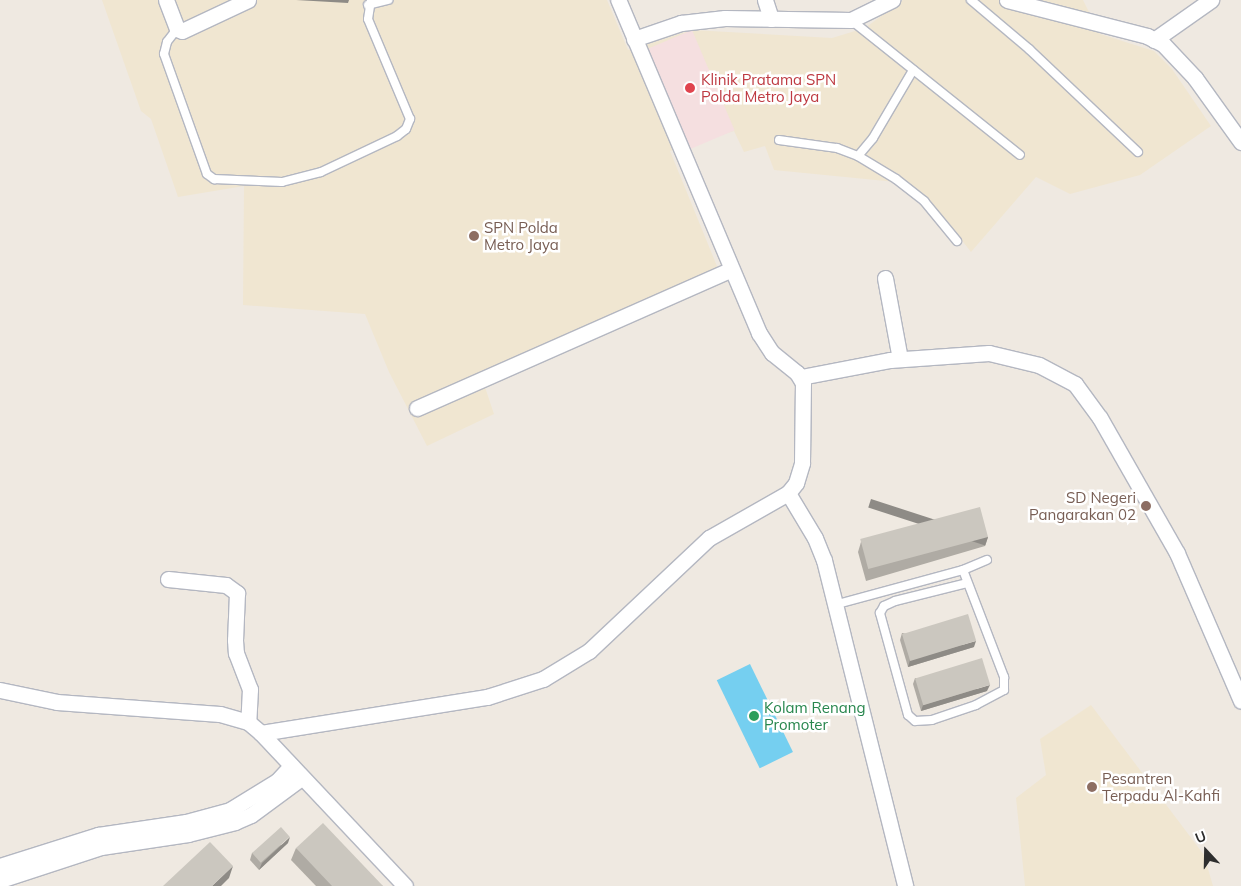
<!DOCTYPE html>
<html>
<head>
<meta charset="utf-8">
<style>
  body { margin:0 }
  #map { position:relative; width:1241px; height:886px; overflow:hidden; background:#efe9e1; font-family:Mulish,sans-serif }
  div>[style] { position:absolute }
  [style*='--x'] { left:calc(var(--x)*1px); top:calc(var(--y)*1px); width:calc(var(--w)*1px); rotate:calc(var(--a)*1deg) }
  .education>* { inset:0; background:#f0e6d1 }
  .medical>* { inset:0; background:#f5dfe0; transform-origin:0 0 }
  .water>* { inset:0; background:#75cff0; transform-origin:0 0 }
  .roads { filter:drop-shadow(1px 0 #b4b7c1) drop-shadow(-1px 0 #b4b7c1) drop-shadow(0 1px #b4b7c1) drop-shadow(0 -1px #b4b7c1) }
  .lane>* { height:8px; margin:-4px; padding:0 4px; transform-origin:4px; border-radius:4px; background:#fff }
  .street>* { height:15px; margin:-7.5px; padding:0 7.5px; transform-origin:7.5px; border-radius:7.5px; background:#fff }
  .wall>* { inset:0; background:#afaba4 }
  .shaded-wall>* { inset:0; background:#8e8b86; transform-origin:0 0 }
  .building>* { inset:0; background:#cbc7bf; transform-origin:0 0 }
  .dots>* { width:14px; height:14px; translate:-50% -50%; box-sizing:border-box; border:2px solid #fff; border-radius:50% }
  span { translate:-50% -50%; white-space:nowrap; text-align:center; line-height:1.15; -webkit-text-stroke:5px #fff; paint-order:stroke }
  .health-label { font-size:15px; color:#be3a42 }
  .left { translate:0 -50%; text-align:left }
  .education-label { font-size:15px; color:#785e54 }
  .right { translate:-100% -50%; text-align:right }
  .leisure-label { font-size:15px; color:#27864d }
  .north { position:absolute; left:1181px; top:826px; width:50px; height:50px; -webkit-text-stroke:4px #fff; paint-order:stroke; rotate:339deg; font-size:14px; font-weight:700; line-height:20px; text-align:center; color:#2e2e2e }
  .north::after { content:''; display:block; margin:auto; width:18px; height:22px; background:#2e2e2e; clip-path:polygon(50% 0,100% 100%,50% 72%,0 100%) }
</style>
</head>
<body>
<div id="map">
  <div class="education">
    <div style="clip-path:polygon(102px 0,607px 0,628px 50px,692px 30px,832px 38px,865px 28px,903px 0,1083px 0,1100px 34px,1154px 51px,1172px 69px,1211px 126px,1140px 175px,1070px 194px,1036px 177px,971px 252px,946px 220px,906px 183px,774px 170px,765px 146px,744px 152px,734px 131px,670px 151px,721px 276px,482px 378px,494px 414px,427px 446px,389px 372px,365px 314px,243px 305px,244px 186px,178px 197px,151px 119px,141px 111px)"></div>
    <div style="clip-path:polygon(1091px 705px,1204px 855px,1213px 886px,1025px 886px,1016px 798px,1046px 775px,1040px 739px)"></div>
  </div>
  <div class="medical">
    <div style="left:692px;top:30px;width:109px;height:48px;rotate:67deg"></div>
  </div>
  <div class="water">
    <div style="left:750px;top:664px;width:98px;height:37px;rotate:64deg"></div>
  </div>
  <div class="roads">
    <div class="lane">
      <div style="--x:971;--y:0;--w:76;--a:40.2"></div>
      <div style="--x:1029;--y:49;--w:150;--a:43.4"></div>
      <div style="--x:368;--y:5;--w:21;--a:-14"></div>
      <div style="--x:851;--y:20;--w:216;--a:38.6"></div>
      <div style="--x:177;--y:29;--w:16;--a:128"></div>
      <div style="--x:167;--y:42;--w:12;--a:104"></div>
      <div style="--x:164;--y:54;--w:127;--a:70.3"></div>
      <div style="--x:207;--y:174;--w:9;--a:36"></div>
      <div style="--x:214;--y:179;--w:68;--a:2.5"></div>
      <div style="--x:282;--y:182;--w:40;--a:-14.4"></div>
      <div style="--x:321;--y:172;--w:84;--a:-25.3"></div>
      <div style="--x:397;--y:136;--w:11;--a:-38"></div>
      <div style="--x:406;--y:129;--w:11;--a:-68"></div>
      <div style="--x:410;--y:119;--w:108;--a:-112.8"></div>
      <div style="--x:368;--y:19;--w:19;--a:-81"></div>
      <div style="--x:779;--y:140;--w:59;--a:7.9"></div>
      <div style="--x:837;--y:148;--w:22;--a:21"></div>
      <div style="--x:858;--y:156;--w:23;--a:-50"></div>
      <div style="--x:873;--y:138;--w:79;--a:-59.5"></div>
      <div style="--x:858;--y:156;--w:44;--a:31.2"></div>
      <div style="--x:896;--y:179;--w:36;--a:38"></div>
      <div style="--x:924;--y:201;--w:52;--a:50.5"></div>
      <div style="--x:963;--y:570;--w:115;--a:69"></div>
      <div style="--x:1004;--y:677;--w:13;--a:90"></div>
      <div style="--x:1004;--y:690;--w:32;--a:152"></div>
      <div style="--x:976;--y:705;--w:46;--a:161.2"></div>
      <div style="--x:932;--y:720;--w:17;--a:177"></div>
      <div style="--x:915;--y:721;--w:9;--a:-139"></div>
      <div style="--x:908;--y:715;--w:106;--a:-105.4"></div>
      <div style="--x:880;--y:613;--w:8;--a:-60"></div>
      <div style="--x:884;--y:606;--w:12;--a:-24"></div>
      <div style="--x:895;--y:601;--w:74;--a:-14"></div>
      <div style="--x:834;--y:605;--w:134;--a:-15.2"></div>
      <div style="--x:963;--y:570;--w:26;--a:-23"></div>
    </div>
    <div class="street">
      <div style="--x:166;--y:0;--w:31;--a:69"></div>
      <div style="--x:177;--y:29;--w:5;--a:22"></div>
      <div style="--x:182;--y:31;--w:73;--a:-25.2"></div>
      <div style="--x:765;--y:0;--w:20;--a:72"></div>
      <div style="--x:1007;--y:0;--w:145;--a:14.4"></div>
      <div style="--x:1147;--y:36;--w:18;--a:27"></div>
      <div style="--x:1163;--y:44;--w:47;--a:46.7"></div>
      <div style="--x:1195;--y:78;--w:79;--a:54.3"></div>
      <div style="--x:634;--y:39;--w:50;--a:-18.8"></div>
      <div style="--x:681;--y:23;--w:44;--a:-6.5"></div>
      <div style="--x:725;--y:18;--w:126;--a:0.9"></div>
      <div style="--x:851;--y:20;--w:46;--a:-26"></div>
      <div style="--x:1154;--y:40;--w:70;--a:-35.1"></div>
      <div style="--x:885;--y:278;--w:82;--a:79.5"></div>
      <div style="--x:801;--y:377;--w:91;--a:-10.8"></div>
      <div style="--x:890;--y:360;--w:99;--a:-4"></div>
      <div style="--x:989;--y:353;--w:51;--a:13.5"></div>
      <div style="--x:1039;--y:365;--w:41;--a:27.8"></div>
      <div style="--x:1075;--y:384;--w:42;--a:53.7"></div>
      <div style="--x:1100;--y:418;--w:155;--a:60.3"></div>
      <div style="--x:1177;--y:553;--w:161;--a:66.6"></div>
      <div style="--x:417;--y:408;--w:342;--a:-23.8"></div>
      <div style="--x:788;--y:493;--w:52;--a:59"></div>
      <div style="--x:815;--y:538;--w:24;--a:68"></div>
      <div style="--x:824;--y:560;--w:336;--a:76"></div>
      <div style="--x:168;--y:579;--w:58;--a:5.9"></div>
      <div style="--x:226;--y:585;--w:14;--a:36"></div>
      <div style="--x:237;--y:593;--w:47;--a:92.4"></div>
      <div style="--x:235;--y:640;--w:13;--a:86"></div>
      <div style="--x:236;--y:653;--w:39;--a:69"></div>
      <div style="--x:250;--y:689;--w:33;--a:93"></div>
      <div style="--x:0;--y:690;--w:58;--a:11.9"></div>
      <div style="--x:57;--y:702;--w:163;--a:4.2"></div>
      <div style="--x:220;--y:714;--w:29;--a:16"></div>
      <div style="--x:248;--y:722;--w:17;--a:40"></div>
      <div style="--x:261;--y:733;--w:229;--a:-9.1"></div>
      <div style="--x:487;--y:697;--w:59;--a:-17.8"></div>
      <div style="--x:543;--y:679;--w:54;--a:-31.3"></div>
      <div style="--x:589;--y:651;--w:165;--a:-43.3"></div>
      <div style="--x:709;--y:538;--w:91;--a:-29.7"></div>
      <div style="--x:788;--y:493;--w:13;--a:-51"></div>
      <div style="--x:796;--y:483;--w:21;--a:-73"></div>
      <div style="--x:802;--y:463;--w:80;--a:-89.3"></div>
      <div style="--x:803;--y:383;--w:12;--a:-121"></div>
      <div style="--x:797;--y:373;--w:32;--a:-141"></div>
      <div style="--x:772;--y:353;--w:24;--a:-123"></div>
      <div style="--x:759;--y:333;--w:362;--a:-112.9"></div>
      <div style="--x:261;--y:733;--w:210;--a:46.7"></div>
      <div style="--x:0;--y:866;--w:103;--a:-17.6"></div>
      <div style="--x:98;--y:835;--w:89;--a:-8.4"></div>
      <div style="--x:186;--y:822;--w:46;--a:-15.3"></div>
      <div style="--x:230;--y:810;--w:55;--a:-31.7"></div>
      <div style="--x:277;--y:781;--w:21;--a:-47"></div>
      <div style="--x:0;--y:880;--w:106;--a:-18.1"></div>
      <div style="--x:101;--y:847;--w:88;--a:-8.5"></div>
      <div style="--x:188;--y:834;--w:49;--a:-14.3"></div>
      <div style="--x:235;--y:822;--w:17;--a:-24"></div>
      <div style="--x:251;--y:815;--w:62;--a:-36.5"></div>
    </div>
  </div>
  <div class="wall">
    <div style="clip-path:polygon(988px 537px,985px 546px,866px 581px,858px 552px,861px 542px)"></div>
    <div style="clip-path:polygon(902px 633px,974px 647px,908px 667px,900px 640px)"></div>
    <div style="clip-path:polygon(915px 678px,987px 691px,921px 711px,913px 684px)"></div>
    <div style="clip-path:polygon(288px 843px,259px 870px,250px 860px,252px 853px)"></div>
    <div style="clip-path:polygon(296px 848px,383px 886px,316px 886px,291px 860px)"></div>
  </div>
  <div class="shaded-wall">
    <div style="clip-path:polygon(296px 0,349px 0,348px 3px)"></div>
    <div style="left:988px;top:537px;width:9px;height:123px;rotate:108deg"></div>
    <div style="clip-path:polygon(976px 641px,974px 647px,908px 667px,910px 660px)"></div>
    <div style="clip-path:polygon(990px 685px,987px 691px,921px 711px,923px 705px)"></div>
    <div style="clip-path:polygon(290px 837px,288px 843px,259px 870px,262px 863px)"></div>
    <div style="clip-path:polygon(233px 866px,229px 878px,221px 886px,212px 886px)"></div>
  </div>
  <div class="building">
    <div style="left:980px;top:507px;width:31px;height:124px;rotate:75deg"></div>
    <div style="left:968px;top:614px;width:28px;height:69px;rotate:73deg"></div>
    <div style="left:982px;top:658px;width:28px;height:70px;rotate:73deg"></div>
    <div style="clip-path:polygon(323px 823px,383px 886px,332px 886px,296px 848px)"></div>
    <div style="left:281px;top:827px;width:13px;height:39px;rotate:48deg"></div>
    <div style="clip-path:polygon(210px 842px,233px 866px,212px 886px,163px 886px)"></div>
  </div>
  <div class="dots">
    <div style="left:690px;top:88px;background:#e0444e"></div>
    <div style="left:474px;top:236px;background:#8d6e63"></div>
    <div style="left:1146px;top:506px;background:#8d6e63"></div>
    <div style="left:754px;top:716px;background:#2e9e5b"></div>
    <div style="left:1092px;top:787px;background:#8d6e63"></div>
  </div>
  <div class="health-label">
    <span class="left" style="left:701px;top:88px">Klinik Pratama SPN<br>Polda Metro Jaya</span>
  </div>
  <div class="education-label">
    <span class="left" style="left:484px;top:236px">SPN Polda<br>Metro Jaya</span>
    <span class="right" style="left:1136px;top:506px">SD Negeri<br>Pangarakan 02</span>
    <span class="left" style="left:1102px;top:787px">Pesantren<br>Terpadu Al-Kahfi</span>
  </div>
  <div class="leisure-label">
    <span class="left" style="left:764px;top:716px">Kolam Renang<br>Promoter</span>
  </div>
  <div class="north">U</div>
</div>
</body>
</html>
